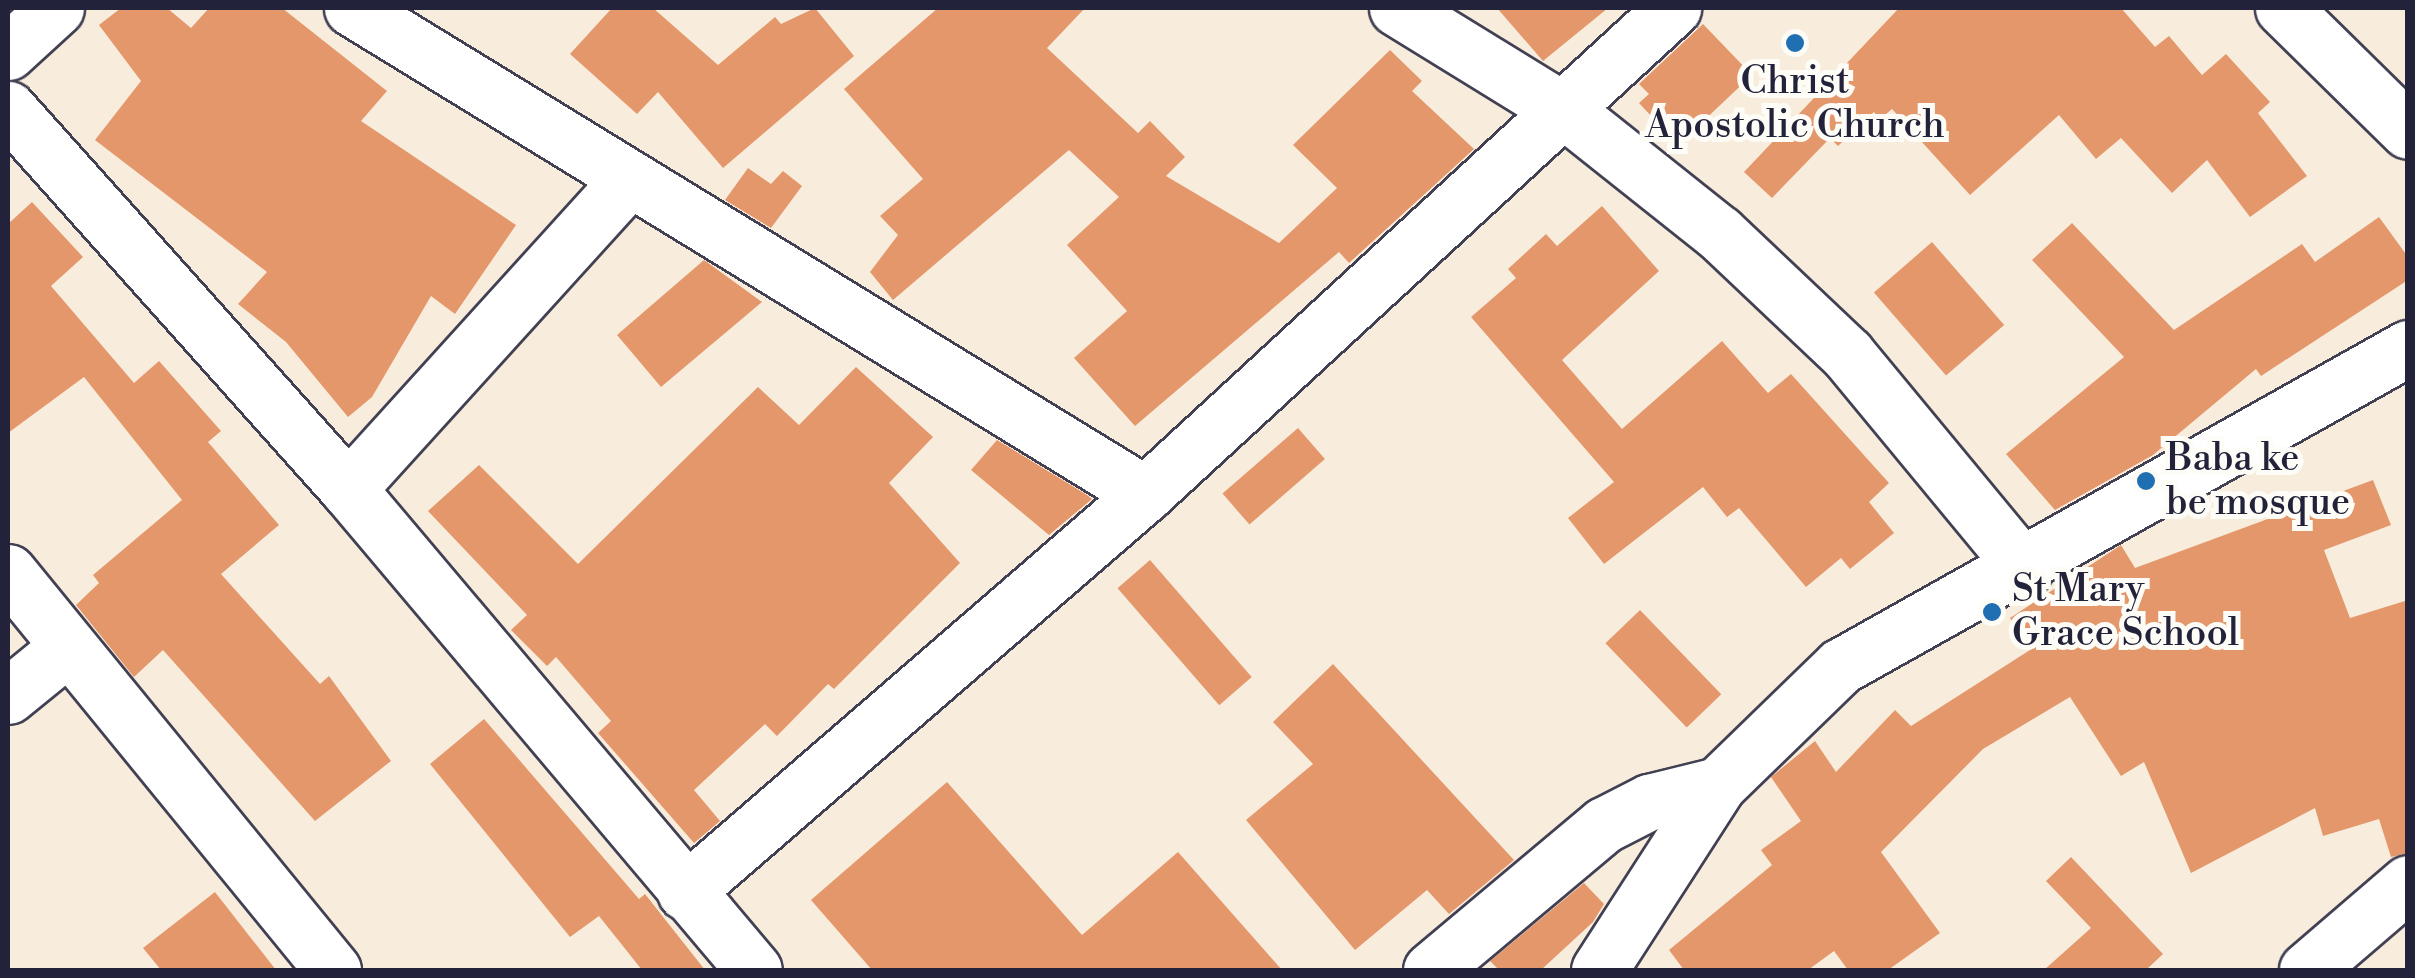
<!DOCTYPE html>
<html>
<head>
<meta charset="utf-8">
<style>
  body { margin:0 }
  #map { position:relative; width:2415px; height:978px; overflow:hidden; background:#f8eddc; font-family:"Libre Bodoni",serif }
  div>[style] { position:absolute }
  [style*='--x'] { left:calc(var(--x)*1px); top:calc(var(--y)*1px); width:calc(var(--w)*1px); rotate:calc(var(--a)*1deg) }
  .building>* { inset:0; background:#e5976c; transform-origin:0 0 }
  .roads { filter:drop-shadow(2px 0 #424053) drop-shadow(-2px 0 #424053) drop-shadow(0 2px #424053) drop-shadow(0 -2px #424053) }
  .minor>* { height:55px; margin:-27.5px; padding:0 27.5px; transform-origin:27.5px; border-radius:27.5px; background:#fff }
  .dots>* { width:28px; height:28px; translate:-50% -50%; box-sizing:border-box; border:5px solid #fdfcf7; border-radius:50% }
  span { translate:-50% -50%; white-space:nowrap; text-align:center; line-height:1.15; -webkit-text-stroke:10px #fdfcf7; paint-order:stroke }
  .poi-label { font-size:38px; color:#22223b }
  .left { translate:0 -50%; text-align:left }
  .frame { position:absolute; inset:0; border:10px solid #22223b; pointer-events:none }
</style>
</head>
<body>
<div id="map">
  <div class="building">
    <div style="clip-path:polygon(121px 8px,167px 8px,191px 28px,209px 8px,282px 8px,387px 91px,361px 121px,516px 225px,455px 314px,431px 296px,372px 397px,348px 417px,286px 342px,238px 304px,267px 272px,95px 140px,141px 81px,99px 25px)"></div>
    <div style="clip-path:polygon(612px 8px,653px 8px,718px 65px,775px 17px,781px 24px,815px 8px,854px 56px,723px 168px,658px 92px,637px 114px,570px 54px)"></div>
    <div style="clip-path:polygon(938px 8px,1085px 8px,1047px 48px,1138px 133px,1150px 121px,1185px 157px,1166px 176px,1279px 243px,1337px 188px,1293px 145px,1390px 50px,1422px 81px,1412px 91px,1474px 149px,1349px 263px,1339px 252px,1135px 426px,1074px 358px,1127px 311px,1067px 245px,1119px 197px,1069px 150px,893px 300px,870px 272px,898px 235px,880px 216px,923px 179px,844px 89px)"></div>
    <div style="clip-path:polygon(1497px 8px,1608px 8px,1543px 61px)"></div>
    <div style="clip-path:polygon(1899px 8px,2121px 8px,2155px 47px,2169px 36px,2202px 75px,2226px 54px,2270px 102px,2258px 113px,2307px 176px,2250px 217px,2207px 160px,2172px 193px,2121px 138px,2096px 159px,2059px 115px,1970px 195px,1892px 109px,1880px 119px,1874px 112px,1838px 146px,1830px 138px,1772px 198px,1744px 172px)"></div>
    <div style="clip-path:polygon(1703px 24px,1752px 75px,1678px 145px,1639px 103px,1649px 94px,1639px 84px)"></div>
    <div style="clip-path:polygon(748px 168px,771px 184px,783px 171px,802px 186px,771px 228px,725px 200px)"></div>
    <div style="clip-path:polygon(32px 202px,83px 257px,51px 286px,134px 383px,159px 361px,221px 431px,208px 442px,279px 525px,221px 574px,320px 684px,329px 676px,391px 761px,315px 821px,163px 650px,134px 677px,76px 605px,99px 583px,93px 575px,182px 500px,84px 377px,8px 433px,8px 224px)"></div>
    <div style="clip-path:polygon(1602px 206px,1659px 271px,1562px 360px,1622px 429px,1722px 341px,1768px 393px,1791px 374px,1889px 483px,1869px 502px,1894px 533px,1850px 569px,1841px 558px,1806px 587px,1739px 508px,1727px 517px,1703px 487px,1604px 564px,1568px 518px,1614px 482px,1471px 317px,1516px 278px,1508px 269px,1546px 234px,1557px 246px)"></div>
    <div style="clip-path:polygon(2379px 217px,2408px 257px,2408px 280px,2261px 376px,2256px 369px,2153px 455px,2055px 510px,2006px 454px,2124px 357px,2032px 260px,2072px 223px,2174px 330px,2302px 244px,2315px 262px)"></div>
    <div style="left:1932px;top:242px;width:110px;height:77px;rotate:49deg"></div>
    <div style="clip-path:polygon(704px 260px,762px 302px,661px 387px,617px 335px)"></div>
    <div style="clip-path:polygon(856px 367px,933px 437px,889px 483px,960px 563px,834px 689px,828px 684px,777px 736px,765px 724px,694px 790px,720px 821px,694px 843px,598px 733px,611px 721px,556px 657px,547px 666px,511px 630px,527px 615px,428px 511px,479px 465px,578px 564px,758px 387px,799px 425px)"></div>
    <div style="left:1298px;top:428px;width:41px;height:100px;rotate:49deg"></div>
    <div style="clip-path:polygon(997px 440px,1087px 495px,1092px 499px,1049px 535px,971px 470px)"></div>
    <div style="clip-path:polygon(2373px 480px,2391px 525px,2324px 550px,2350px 618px,2408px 600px,2408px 853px,2391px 857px,2379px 819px,2323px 836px,2315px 808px,2191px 873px,2144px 762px,2121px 776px,2070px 697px,1983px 749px,1881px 852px,1940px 933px,1888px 970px,1848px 970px,1834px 951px,1808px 970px,1684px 970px,1669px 950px,1772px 865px,1761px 850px,1801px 821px,1771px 777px,1815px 741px,1836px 772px,1895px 710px,1911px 726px,2030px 650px,2010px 618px,2121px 545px,2135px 568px)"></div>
    <div style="left:1150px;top:560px;width:155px;height:43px;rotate:49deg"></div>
    <div style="left:1640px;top:610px;width:117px;height:48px;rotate:46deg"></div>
    <div style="clip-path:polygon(1333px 664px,1514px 860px,1449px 914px,1427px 890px,1355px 950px,1246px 820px,1313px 764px,1273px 722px)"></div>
    <div style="clip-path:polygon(484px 719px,639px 899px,645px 894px,705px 970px,642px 970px,599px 916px,570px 937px,430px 764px)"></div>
    <div style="clip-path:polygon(947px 782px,1082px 935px,1178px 852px,1282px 970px,872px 970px,811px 900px)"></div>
    <div style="clip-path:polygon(2071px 857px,2163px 954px,2146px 970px,2044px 970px,2091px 928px,2046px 881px)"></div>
    <div style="clip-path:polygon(1584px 883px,1604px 904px,1593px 922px,1541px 970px,1499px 970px,1490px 961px)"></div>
    <div style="clip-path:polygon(215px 892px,276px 970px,161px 970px,143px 948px)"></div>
  </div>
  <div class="roads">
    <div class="minor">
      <div style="--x:352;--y:8;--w:930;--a:31.5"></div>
      <div style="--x:1397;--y:8;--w:201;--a:31.6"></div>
      <div style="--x:1568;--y:113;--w:193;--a:38.5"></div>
      <div style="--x:1719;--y:233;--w:176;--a:43.4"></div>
      <div style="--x:1847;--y:354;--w:279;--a:50.4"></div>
      <div style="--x:2283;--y:8;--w:175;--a:44.5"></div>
      <div style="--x:8;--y:52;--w:65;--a:-42.5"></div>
      <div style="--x:8;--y:109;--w:510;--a:48.18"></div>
      <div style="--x:348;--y:489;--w:629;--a:49.83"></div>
      <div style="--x:348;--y:489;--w:414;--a:-47.8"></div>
      <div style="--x:8;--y:572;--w:514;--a:50.77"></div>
      <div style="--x:8;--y:696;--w:77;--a:-39.2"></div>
      <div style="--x:685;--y:892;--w:608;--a:-40.87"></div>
      <div style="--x:1145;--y:494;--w:718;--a:-42.63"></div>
      <div style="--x:1431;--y:970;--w:226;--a:-40"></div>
      <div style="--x:1604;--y:825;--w:51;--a:-27.1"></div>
      <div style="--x:1649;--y:802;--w:71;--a:-13.8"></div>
      <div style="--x:1599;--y:970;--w:220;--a:-57.2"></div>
      <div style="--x:1718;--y:785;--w:171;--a:-44.1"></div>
      <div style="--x:1841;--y:666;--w:650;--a:-29.29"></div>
      <div style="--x:2307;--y:970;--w:133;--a:-40.7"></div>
    </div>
  </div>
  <div class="dots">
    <div style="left:1795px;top:43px;background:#1f6fb2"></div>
    <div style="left:2146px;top:481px;background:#1f6fb2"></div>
    <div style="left:1992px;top:612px;background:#1f6fb2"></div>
  </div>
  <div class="poi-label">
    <span style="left:1795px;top:104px">Christ<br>Apostolic Church</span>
    <span class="left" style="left:2166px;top:481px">Baba ke<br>be mosque</span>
    <span class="left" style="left:2012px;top:612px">St Mary<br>Grace School</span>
  </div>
  <div class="frame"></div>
</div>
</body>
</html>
